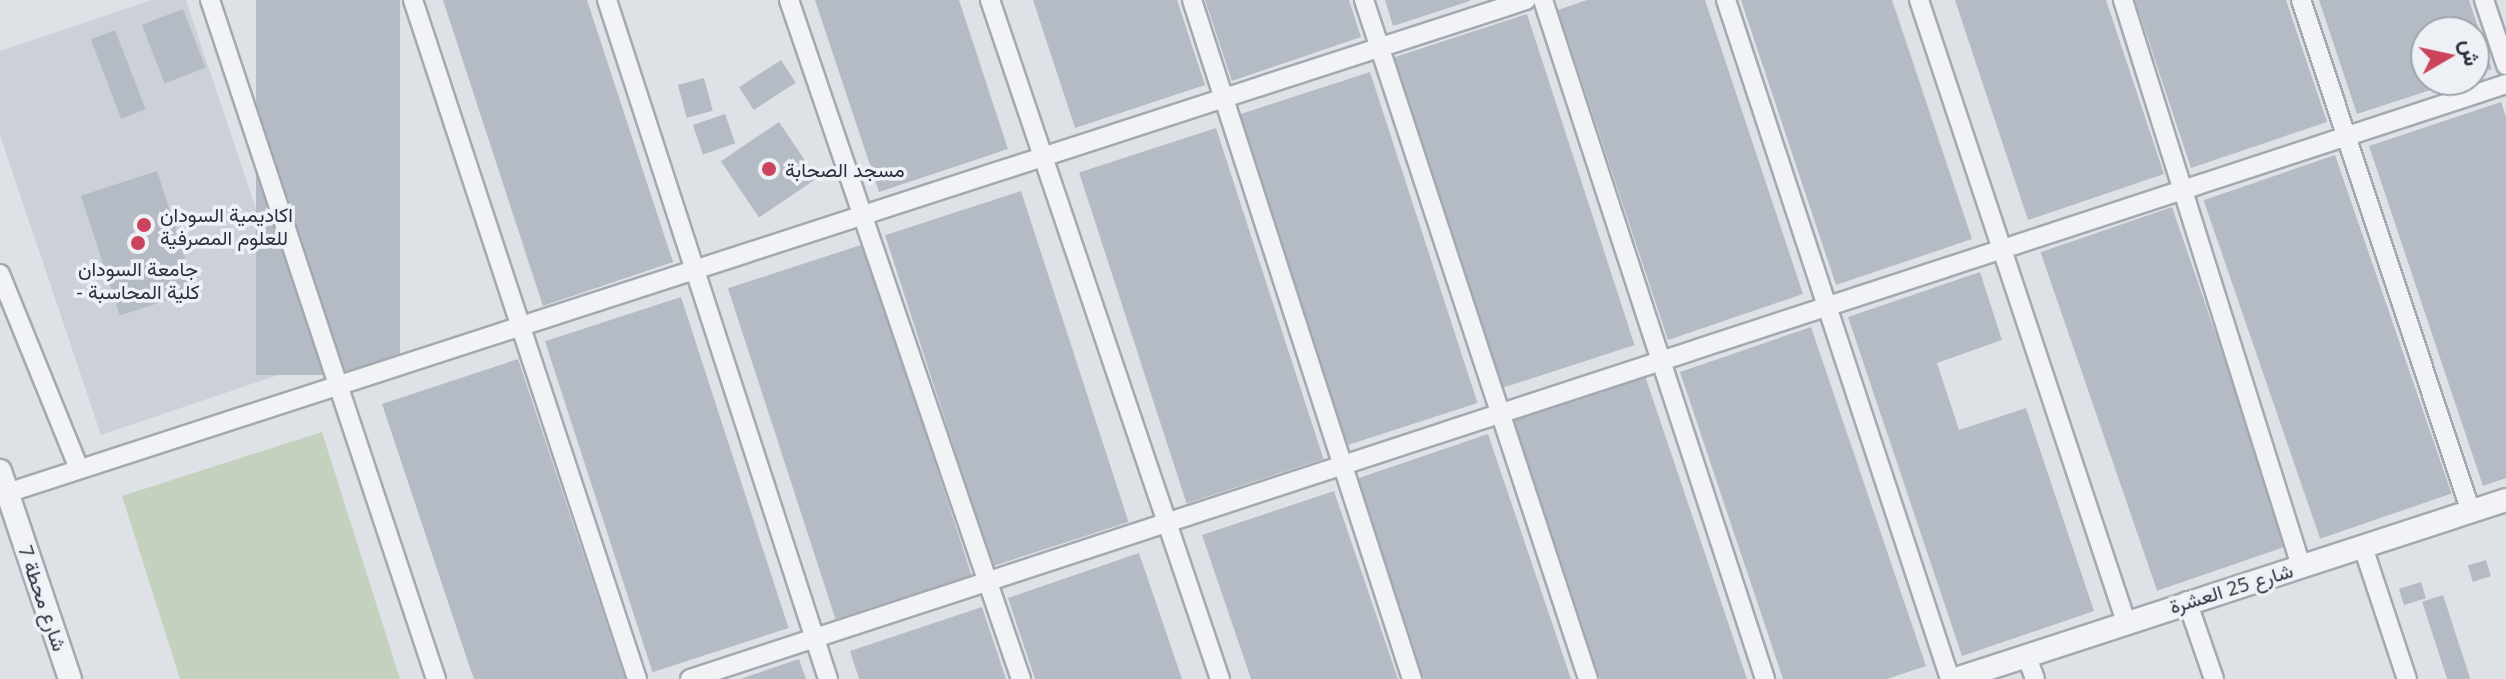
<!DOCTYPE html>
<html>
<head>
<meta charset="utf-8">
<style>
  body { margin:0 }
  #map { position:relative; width:2506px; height:679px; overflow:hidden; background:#dee2e7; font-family:"Open Sans",Vazirmatn,sans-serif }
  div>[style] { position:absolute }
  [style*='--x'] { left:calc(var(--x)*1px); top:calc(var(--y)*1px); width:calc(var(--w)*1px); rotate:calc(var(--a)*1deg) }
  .built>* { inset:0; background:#ccd1d9 }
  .green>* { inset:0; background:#c4d1bf }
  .building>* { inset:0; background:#b5bbc4; transform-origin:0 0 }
  .roads { filter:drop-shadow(2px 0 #a4a9b1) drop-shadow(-2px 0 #a4a9b1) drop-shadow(0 2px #a4a9b1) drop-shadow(0 -2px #a4a9b1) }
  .minor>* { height:18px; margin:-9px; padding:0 9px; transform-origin:9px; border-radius:9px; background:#f1f3f6 }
  .tertiary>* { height:22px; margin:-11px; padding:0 11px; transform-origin:11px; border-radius:11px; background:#f1f3f6 }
  .dots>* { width:22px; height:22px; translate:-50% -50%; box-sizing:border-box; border:4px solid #edf1f5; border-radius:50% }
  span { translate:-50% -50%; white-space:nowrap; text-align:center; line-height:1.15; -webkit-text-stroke:7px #edf1f5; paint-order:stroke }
  .poi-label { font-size:20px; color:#28303e }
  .left { translate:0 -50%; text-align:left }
  .street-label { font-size:20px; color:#28303e }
  .north { position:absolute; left:2410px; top:16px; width:80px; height:80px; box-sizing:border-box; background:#edf1f5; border:2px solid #9ea4ac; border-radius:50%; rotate:81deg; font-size:22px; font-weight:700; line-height:32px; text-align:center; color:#28303e }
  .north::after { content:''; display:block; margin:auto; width:28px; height:36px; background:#cb445d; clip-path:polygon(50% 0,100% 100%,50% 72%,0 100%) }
</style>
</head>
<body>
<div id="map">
  <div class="built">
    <div style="clip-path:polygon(152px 0,186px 0,308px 365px,101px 435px,0 135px,0 51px)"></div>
  </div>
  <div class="green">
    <div style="clip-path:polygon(322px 432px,400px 679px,180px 679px,122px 496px)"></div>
  </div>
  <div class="building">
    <div style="left:256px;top:0;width:144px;height:375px"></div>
    <div style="clip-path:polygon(443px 0,587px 0,673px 262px,543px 306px)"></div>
    <div style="clip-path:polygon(815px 0,959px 0,1008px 149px,879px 192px)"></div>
    <div style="clip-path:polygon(1033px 0,1177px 0,1205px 85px,1075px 128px)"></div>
    <div style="clip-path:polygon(1205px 0,1349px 0,1361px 37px,1232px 81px)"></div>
    <div style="clip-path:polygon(1385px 0,1470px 0,1470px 1px,1393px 26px)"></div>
    <div style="clip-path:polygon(1587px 0,1705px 0,1803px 294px,1668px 340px,1558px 10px)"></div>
    <div style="clip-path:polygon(1741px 0,1892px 0,1972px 239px,1836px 285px)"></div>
    <div style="clip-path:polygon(1955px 0,2106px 0,2164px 174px,2028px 220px)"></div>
    <div style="clip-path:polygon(2135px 0,2286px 0,2327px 122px,2191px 168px)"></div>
    <div style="clip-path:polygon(2319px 0,2469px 0,2492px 69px,2474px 75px,2474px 32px,2426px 32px,2426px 80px,2458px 81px,2357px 114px)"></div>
    <div style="left:183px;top:9px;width:63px;height:44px;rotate:69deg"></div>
    <div style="left:1527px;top:14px;width:348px;height:142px;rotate:72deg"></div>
    <div style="left:115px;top:30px;width:85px;height:26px;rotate:69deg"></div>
    <div style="left:781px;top:60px;width:27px;height:50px;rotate:57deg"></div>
    <div style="left:1370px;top:72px;width:348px;height:142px;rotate:72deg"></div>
    <div style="left:704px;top:78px;width:34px;height:27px;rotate:75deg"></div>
    <div style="clip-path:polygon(2501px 102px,2506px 117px,2506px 478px,2483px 486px,2369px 146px)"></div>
    <div style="left:725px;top:114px;width:31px;height:34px;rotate:71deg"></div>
    <div style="left:779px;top:122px;width:68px;height:70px;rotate:56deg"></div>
    <div style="left:1216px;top:128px;width:348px;height:144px;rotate:72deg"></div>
    <div style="left:2335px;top:155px;width:358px;height:139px;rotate:71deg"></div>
    <div style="left:157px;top:171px;width:126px;height:80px;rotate:72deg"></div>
    <div style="left:1021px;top:191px;width:348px;height:143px;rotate:72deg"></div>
    <div style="left:2172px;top:207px;width:358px;height:139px;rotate:71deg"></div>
    <div style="left:864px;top:244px;width:348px;height:143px;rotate:72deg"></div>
    <div style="clip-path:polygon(1980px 272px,2002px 340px,1937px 363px,1959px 430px,2026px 408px,2094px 611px,1962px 656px,1848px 317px)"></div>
    <div style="left:681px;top:297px;width:348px;height:143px;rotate:72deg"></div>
    <div style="clip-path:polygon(1811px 327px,1926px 666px,1887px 679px,1783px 679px,1680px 372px)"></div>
    <div style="clip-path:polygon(518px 359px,540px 425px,625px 679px,474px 679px,470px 668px,382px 404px)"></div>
    <div style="clip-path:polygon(1645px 376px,1691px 512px,1747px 679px,1600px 679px,1559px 557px,1513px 421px)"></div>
    <div style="clip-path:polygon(1488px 434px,1571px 679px,1424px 679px,1356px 479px)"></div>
    <div style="clip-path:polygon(1334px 491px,1398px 679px,1251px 679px,1202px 535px)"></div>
    <div style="clip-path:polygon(1139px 553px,1182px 679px,1035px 679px,1008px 598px)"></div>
    <div style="left:2486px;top:560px;width:17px;height:19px;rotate:73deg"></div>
    <div style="left:2421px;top:582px;width:17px;height:23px;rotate:73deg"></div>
    <div style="left:2443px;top:595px;width:88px;height:22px;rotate:72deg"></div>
    <div style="clip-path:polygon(982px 607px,1006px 679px,859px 679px,850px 651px)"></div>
    <div style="clip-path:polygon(799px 659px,806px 679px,743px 679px,743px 678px)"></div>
  </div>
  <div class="roads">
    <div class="minor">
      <div style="--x:210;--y:0;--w:716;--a:71.59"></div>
      <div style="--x:413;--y:0;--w:715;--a:71.74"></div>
      <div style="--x:607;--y:0;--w:714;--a:71.97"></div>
      <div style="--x:789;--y:0;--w:718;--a:71.14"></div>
      <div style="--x:990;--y:0;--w:717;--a:71.29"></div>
      <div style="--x:1192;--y:0;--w:714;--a:72.05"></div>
      <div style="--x:1364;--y:0;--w:715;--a:71.74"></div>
      <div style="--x:1543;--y:0;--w:714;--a:71.89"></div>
      <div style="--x:1726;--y:0;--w:715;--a:71.74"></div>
      <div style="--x:1919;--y:0;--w:656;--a:71.59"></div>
      <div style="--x:2123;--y:0;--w:593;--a:72.54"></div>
      <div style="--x:2301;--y:0;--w:539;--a:71.63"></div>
      <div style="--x:2484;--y:0;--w:69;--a:71.3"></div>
      <div style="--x:0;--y:274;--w:210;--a:67.9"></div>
      <div style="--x:7;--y:493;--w:1597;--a:-17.98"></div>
      <div style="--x:2363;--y:547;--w:139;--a:71.6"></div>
      <div style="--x:2187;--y:601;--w:83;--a:70.9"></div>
      <div style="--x:2027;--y:657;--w:23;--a:70"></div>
      <div style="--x:690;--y:679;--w:1911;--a:-18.14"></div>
    </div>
    <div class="tertiary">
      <div style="--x:0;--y:471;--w:219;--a:71.4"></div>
      <div style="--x:1956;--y:679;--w:578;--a:-18.03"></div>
    </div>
  </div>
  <div class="dots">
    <div style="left:769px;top:169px;background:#cb445d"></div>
    <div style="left:144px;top:225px;background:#cb445d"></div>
    <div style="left:138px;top:243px;background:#cb445d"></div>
  </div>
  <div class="poi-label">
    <span class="left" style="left:785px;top:169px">مسجد الصحابة</span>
    <span class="left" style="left:160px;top:226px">اكاديمية السودان<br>للعلوم المصرفية</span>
    <span style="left:138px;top:280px">جامعة السودان<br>- كلية المحاسبة</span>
  </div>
  <div class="street-label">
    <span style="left:2231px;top:588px;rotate:-17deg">شارع 25 العشرة</span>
    <span style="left:43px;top:598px;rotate:71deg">شارع محطة 7</span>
  </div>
  <div class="north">ش</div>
</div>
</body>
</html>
